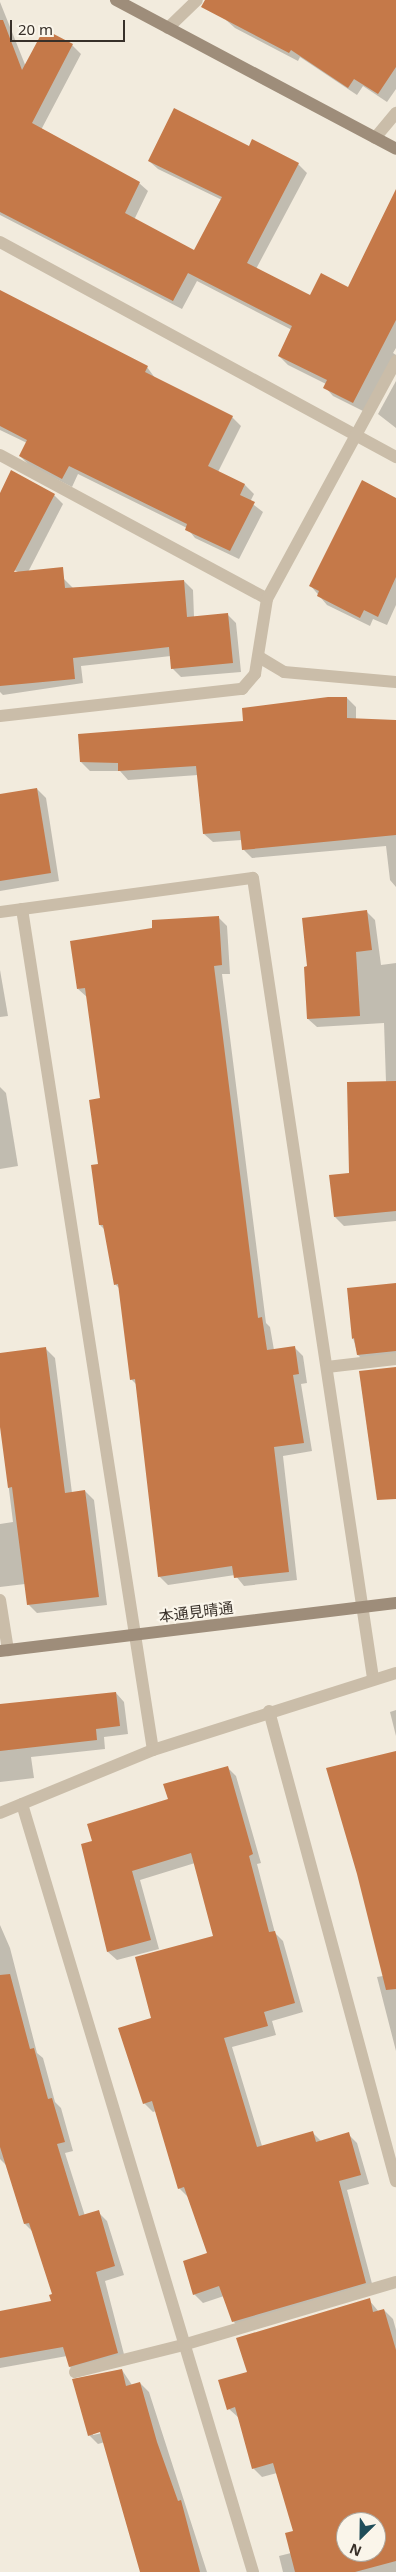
<!DOCTYPE html>
<html>
<head>
<meta charset="utf-8">
<style>
  body { margin:0 }
  #map { position:relative; width:396px; height:2572px; overflow:hidden; background:#f2ebdd; font-family:"Noto Sans","Noto Sans JP",sans-serif }
  div>[style] { position:absolute }
  [style*='--x'] { left:calc(var(--x)*1px); top:calc(var(--y)*1px); width:calc(var(--w)*1px); rotate:calc(var(--a)*1deg) }
  .shadow>* { inset:0; background:#0003 }
  .building>* { inset:0; background:#c57949 }
  .street>* { height:12px; margin:-6px; padding:0 6px; transform-origin:6px; border-radius:6px; background:#cabda9 }
  .secondary>* { height:12px; margin:-6px; padding:0 6px; transform-origin:6px; border-radius:6px; background:#9e8d7a }
  span { translate:-50% -50%; white-space:nowrap; text-align:center; line-height:1.15; -webkit-text-stroke:4px #faf5ea; paint-order:stroke }
  .street-label { font-size:15px; color:#383029 }
  .north { position:absolute; left:336px; top:2512px; width:50px; height:50px; box-sizing:border-box; background:#faf5ea; border:1px solid #aca69d; border-radius:50%; rotate:203deg; font-size:14px; font-weight:700; line-height:20px; text-align:center; color:#383029 }
  .north::after { content:''; display:block; margin:auto; width:18px; height:22px; background:#1f4d59; clip-path:polygon(50% 0,100% 100%,50% 72%,0 100%) }
  .scale { position:absolute; left:10px; top:20px; width:115px; height:22px; box-sizing:border-box; border:2px solid #383029; border-top:0; padding-left:6px; font-size:15px; line-height:18px; white-space:nowrap; color:#383029; -webkit-text-stroke:4px #faf5ea; paint-order:stroke }
</style>
</head>
<body>
<div id="map">
  <div class="shadow">
    <div style="clip-path:polygon(245px 0,396px 0,396px 89px,387px 102px,363px 86px,357px 95px,300px 57px,298px 61px,235px 28px,226px 20px)"></div>
    <div style="clip-path:polygon(0 2px,26px 67px,72px 45px,81px 54px,41px 130px,139px 183px,148px 191px,134px 220px,194px 252px,222px 200px,158px 169px,149px 161px,249px 148px,298px 164px,307px 173px,256px 269px,311px 297px,349px 288px,396px 219px,396px 348px,393px 353px,396px 355px,371px 415px,333px 396px,325px 387px,326px 384px,288px 365px,279px 356px,292px 330px,197px 281px,182px 309px,0 215px)"></div>
    <div style="clip-path:polygon(0 291px,147px 367px,155px 378px,232px 417px,241px 426px,218px 472px,245px 485px,254px 494px,250px 502px,263px 512px,239px 559px,195px 538px,187px 528px,78px 474px,72px 487px,29px 465px,20px 456px,27px 443px,0 430px)"></div>
    <div style="clip-path:polygon(396px 381px,396px 428px,378px 414px)"></div>
    <div style="clip-path:polygon(54px 495px,63px 504px,26px 576px,0 563px,0 496px)"></div>
    <div style="clip-path:polygon(396px 499px,396px 605px,387px 625px,373px 619px,370px 626px,327px 605px,310px 585px)"></div>
    <div style="clip-path:polygon(64px 579px,73px 588px,184px 581px,193px 590px,194px 617px,227px 614px,236px 623px,241px 672px,181px 677px,173px 669px,171px 656px,81px 666px,83px 683px,3px 695px,0 692px,0 585px)"></div>
    <div style="clip-path:polygon(347px 698px,356px 707px,356px 720px,396px 721px,396px 887px,390px 880px,386px 846px,252px 858px,243px 849px,242px 840px,213px 842px,204px 834px,198px 775px,128px 780px,120px 771px,90px 771px,81px 762px)"></div>
    <div style="clip-path:polygon(37px 789px,46px 798px,59px 881px,0 891px,0 795px)"></div>
    <div style="clip-path:polygon(366px 911px,375px 920px,381px 965px,396px 963px,396px 1221px,344px 1226px,335px 1217px,386px 1082px,384px 1023px,317px 1027px,308px 1019px,309px 967px)"></div>
    <div style="clip-path:polygon(218px 917px,227px 926px,230px 974px,222px 974px,266px 1323px,270px 1327px,274px 1350px,294px 1347px,303px 1356px,307px 1383px,301px 1384px,312px 1451px,283px 1456px,297px 1580px,244px 1586px,235px 1575px,168px 1585px,159px 1576px,137px 1385px,131px 1379px,120px 1289px,115px 1284px,105px 1230px,100px 1225px,102px 1099px,88px 998px,78px 989px)"></div>
    <div style="clip-path:polygon(0 970px,8px 1016px,0 1017px)"></div>
    <div style="clip-path:polygon(0 1087px,6px 1093px,18px 1166px,0 1169px)"></div>
    <div style="clip-path:polygon(396px 1285px,396px 1360px,367px 1364px,358px 1355px,353px 1338px)"></div>
    <div style="clip-path:polygon(46px 1349px,55px 1358px,72px 1493px,85px 1491px,94px 1500px,107px 1605px,37px 1613px,28px 1604px,25px 1584px,0 1587px,0 1524px,13px 1522px,0 1417px,0 1354px)"></div>
    <div style="clip-path:polygon(116px 1693px,124px 1702px,128px 1734px,104px 1737px,105px 1749px,31px 1757px,34px 1778px,0 1782px,0 1705px)"></div>
    <div style="clip-path:polygon(396px 1710px,396px 1736px,390px 1712px)"></div>
    <div style="clip-path:polygon(396px 1752px,396px 2051px,377px 1977px,383px 1976px)"></div>
    <div style="clip-path:polygon(227px 1767px,236px 1776px,261px 1863px,257px 1864px,275px 1933px,283px 1941px,303px 2012px,272px 2021px,276px 2035px,232px 2047px,262px 2146px,312px 2132px,322px 2142px,348px 2134px,357px 2143px,369px 2184px,347px 2190px,374px 2291px,242px 2330px,233px 2321px,224px 2296px,203px 2303px,194px 2294px,209px 2254px,188px 2197px,179px 2188px,156px 2111px,153px 2112px,144px 2103px,153px 2019px,215px 1937px,195px 1863px,140px 1880px,159px 1949px,117px 1960px,108px 1952px,94px 1842px)"></div>
    <div style="clip-path:polygon(0 1925px,10px 1948px,37px 2053px,43px 2058px,55px 2102px,61px 2108px,73px 2151px,65px 2153px,85px 2216px,98px 2212px,107px 2221px,124px 2275px,105px 2281px,126px 2362px,79px 2376px,70px 2367px,67px 2356px,0 2368px,0 2312px,52px 2302px,53px 2295px,33px 2232px,25px 2224px,7px 2166px,0 2159px)"></div>
    <div style="clip-path:polygon(evenodd,369px 2300px,379px 2312px,384px 2310px,393px 2319px,396px 2330px,396px 2572px,283px 2572px,279px 2556px,291px 2553px,295px 2532px,277px 2473px,262px 2477px,253px 2468px,239px 2418px,229px 2409px,248px 2372px,369px 2300px,346px 2522px,376px 2522px,376px 2552px,346px 2552px,346px 2522px)"></div>
    <div style="clip-path:polygon(evenodd,122px 2370px,132px 2385px,140px 2383px,149px 2392px,207px 2572px,142px 2572px,105px 2442px,98px 2444px,89px 2435px,122px 2370px,106px 2429px,107px 2432px,93px 2435px,93px 2433px,106px 2429px)"></div>
  </div>
  <div class="building">
    <div style="clip-path:polygon(205px 0,396px 0,396px 67px,378px 94px,354px 79px,348px 88px,291px 50px,289px 53px,201px 7px)"></div>
    <div style="clip-path:polygon(0 20px,3px 20px,22px 70px,44px 29px,73px 44px,32px 123px,140px 182px,125px 213px,194px 250px,222px 197px,148px 161px,174px 108px,249px 146px,252px 139px,299px 163px,247px 263px,310px 295px,321px 273px,348px 287px,396px 189px,396px 320px,353px 403px,323px 388px,327px 380px,278px 356px,292px 326px,188px 273px,173px 301px,0 212px)"></div>
    <div style="clip-path:polygon(0 290px,148px 366px,145px 372px,233px 416px,208px 466px,245px 484px,240px 495px,255px 502px,230px 551px,185px 530px,187px 524px,69px 466px,62px 479px,19px 456px,27px 440px,0 426px)"></div>
    <div style="clip-path:polygon(11px 470px,55px 494px,14px 572px,63px 567px,65px 588px,184px 580px,187px 617px,228px 613px,233px 663px,171px 669px,169px 647px,73px 658px,75px 679px,0 686px,0 493px)"></div>
    <div style="clip-path:polygon(362px 480px,396px 498px,396px 577px,378px 617px,364px 610px,360px 618px,317px 596px,319px 591px,309px 586px)"></div>
    <div style="clip-path:polygon(328px 697px,347px 697px,347px 718px,396px 720px,396px 835px,242px 850px,240px 831px,203px 834px,196px 766px,118px 771px,118px 763px,80px 762px,78px 734px,243px 721px,242px 708px)"></div>
    <div style="clip-path:polygon(37px 788px,51px 873px,0 881px,0 794px)"></div>
    <div style="clip-path:polygon(367px 910px,372px 950px,356px 952px,360px 1016px,307px 1019px,304px 967px,307px 966px,302px 918px)"></div>
    <div style="clip-path:polygon(219px 916px,222px 965px,214px 966px,258px 1318px,262px 1317px,267px 1350px,295px 1346px,299px 1374px,293px 1375px,304px 1443px,274px 1447px,289px 1572px,234px 1578px,232px 1566px,158px 1577px,135px 1379px,130px 1380px,118px 1284px,114px 1285px,103px 1225px,99px 1225px,91px 1165px,98px 1164px,89px 1100px,100px 1098px,85px 988px,77px 989px,70px 941px,152px 928px,152px 920px)"></div>
    <div style="clip-path:polygon(396px 1081px,396px 1211px,334px 1217px,329px 1175px,349px 1173px,347px 1082px)"></div>
    <div style="clip-path:polygon(396px 1283px,396px 1351px,357px 1355px,354px 1338px,352px 1339px,347px 1288px)"></div>
    <div style="clip-path:polygon(46px 1347px,65px 1493px,85px 1490px,99px 1597px,27px 1605px,12px 1487px,8px 1488px,0 1427px,0 1353px)"></div>
    <div style="clip-path:polygon(396px 1367px,396px 1499px,377px 1500px,359px 1371px)"></div>
    <div style="clip-path:polygon(116px 1692px,120px 1726px,96px 1729px,97px 1740px,0 1751px,0 1704px)"></div>
    <div style="clip-path:polygon(396px 1751px,396px 1989px,386px 1990px,357px 1874px,326px 1768px)"></div>
    <div style="clip-path:polygon(228px 1766px,253px 1854px,249px 1856px,269px 1932px,275px 1931px,295px 2003px,264px 2012px,268px 2026px,224px 2038px,257px 2147px,313px 2131px,316px 2142px,349px 2132px,361px 2175px,339px 2181px,366px 2283px,232px 2322px,219px 2286px,193px 2295px,183px 2261px,207px 2253px,184px 2187px,178px 2189px,152px 2101px,143px 2104px,118px 2028px,151px 2018px,135px 1957px,213px 1936px,191px 1853px,132px 1871px,151px 1940px,107px 1952px,81px 1844px,92px 1841px,87px 1824px,168px 1799px,163px 1784px)"></div>
    <div style="clip-path:polygon(10px 1974px,30px 2049px,34px 2048px,48px 2099px,52px 2098px,65px 2142px,57px 2144px,79px 2216px,99px 2210px,115px 2266px,96px 2272px,118px 2353px,69px 2367px,63px 2347px,0 2358px,0 2311px,51px 2301px,49px 2295px,52px 2294px,29px 2223px,24px 2224px,0 2147px,0 1975px)"></div>
    <div style="clip-path:polygon(evenodd,370px 2298px,373px 2312px,384px 2309px,396px 2350px,396px 2561px,355px 2572px,295px 2572px,285px 2533px,293px 2531px,273px 2463px,252px 2469px,235px 2407px,227px 2410px,218px 2380px,247px 2372px,236px 2338px,370px 2298px,346px 2522px,376px 2522px,376px 2552px,346px 2552px,346px 2522px)"></div>
    <div style="clip-path:polygon(122px 2369px,126px 2386px,140px 2382px,157px 2442px,178px 2501px,181px 2500px,200px 2572px,140px 2572px,100px 2432px,88px 2436px,72px 2379px)"></div>
  </div>
  <div class="street">
    <div style="--x:168;--y:28;--w:40;--a:-44"></div>
    <div style="--x:375;--y:138;--w:33;--a:-50"></div>
    <div style="--x:0;--y:242;--w:451;--a:28.5"></div>
    <div style="--x:0;--y:455;--w:303;--a:28.3"></div>
    <div style="--x:259;--y:657;--w:29;--a:31"></div>
    <div style="--x:284;--y:672;--w:112;--a:5.1"></div>
    <div style="--x:0;--y:716;--w:244;--a:-6.4"></div>
    <div style="--x:242;--y:689;--w:20;--a:-49"></div>
    <div style="--x:255;--y:674;--w:76;--a:-80.9"></div>
    <div style="--x:267;--y:599;--w:271;--a:-61.5"></div>
    <div style="--x:22;--y:909;--w:851;--a:81.15"></div>
    <div style="--x:0;--y:912;--w:255;--a:-7.7"></div>
    <div style="--x:253;--y:878;--w:809;--a:81.47"></div>
    <div style="--x:327;--y:1367;--w:69;--a:-6.6"></div>
    <div style="--x:0;--y:1600;--w:51;--a:80.9"></div>
    <div style="--x:269;--y:1711;--w:487;--a:74.9"></div>
    <div style="--x:22;--y:1804;--w:802;--a:73.26"></div>
    <div style="--x:0;--y:1813;--w:165;--a:-22.4"></div>
    <div style="--x:153;--y:1750;--w:255;--a:-17.6"></div>
    <div style="--x:75;--y:2372;--w:111;--a:-14"></div>
    <div style="--x:183;--y:2345;--w:222;--a:-16.5"></div>
  </div>
  <div class="secondary">
    <div style="--x:116;--y:0;--w:317;--a:28"></div>
    <div style="--x:0;--y:1651;--w:399;--a:-6.9"></div>
  </div>
  <div class="street-label">
    <span style="left:196px;top:1612px;rotate:-7deg">本通見晴通</span>
  </div>
  <div class="north">N</div>
  <div class="scale">20 m</div>
</div>
</body>
</html>
